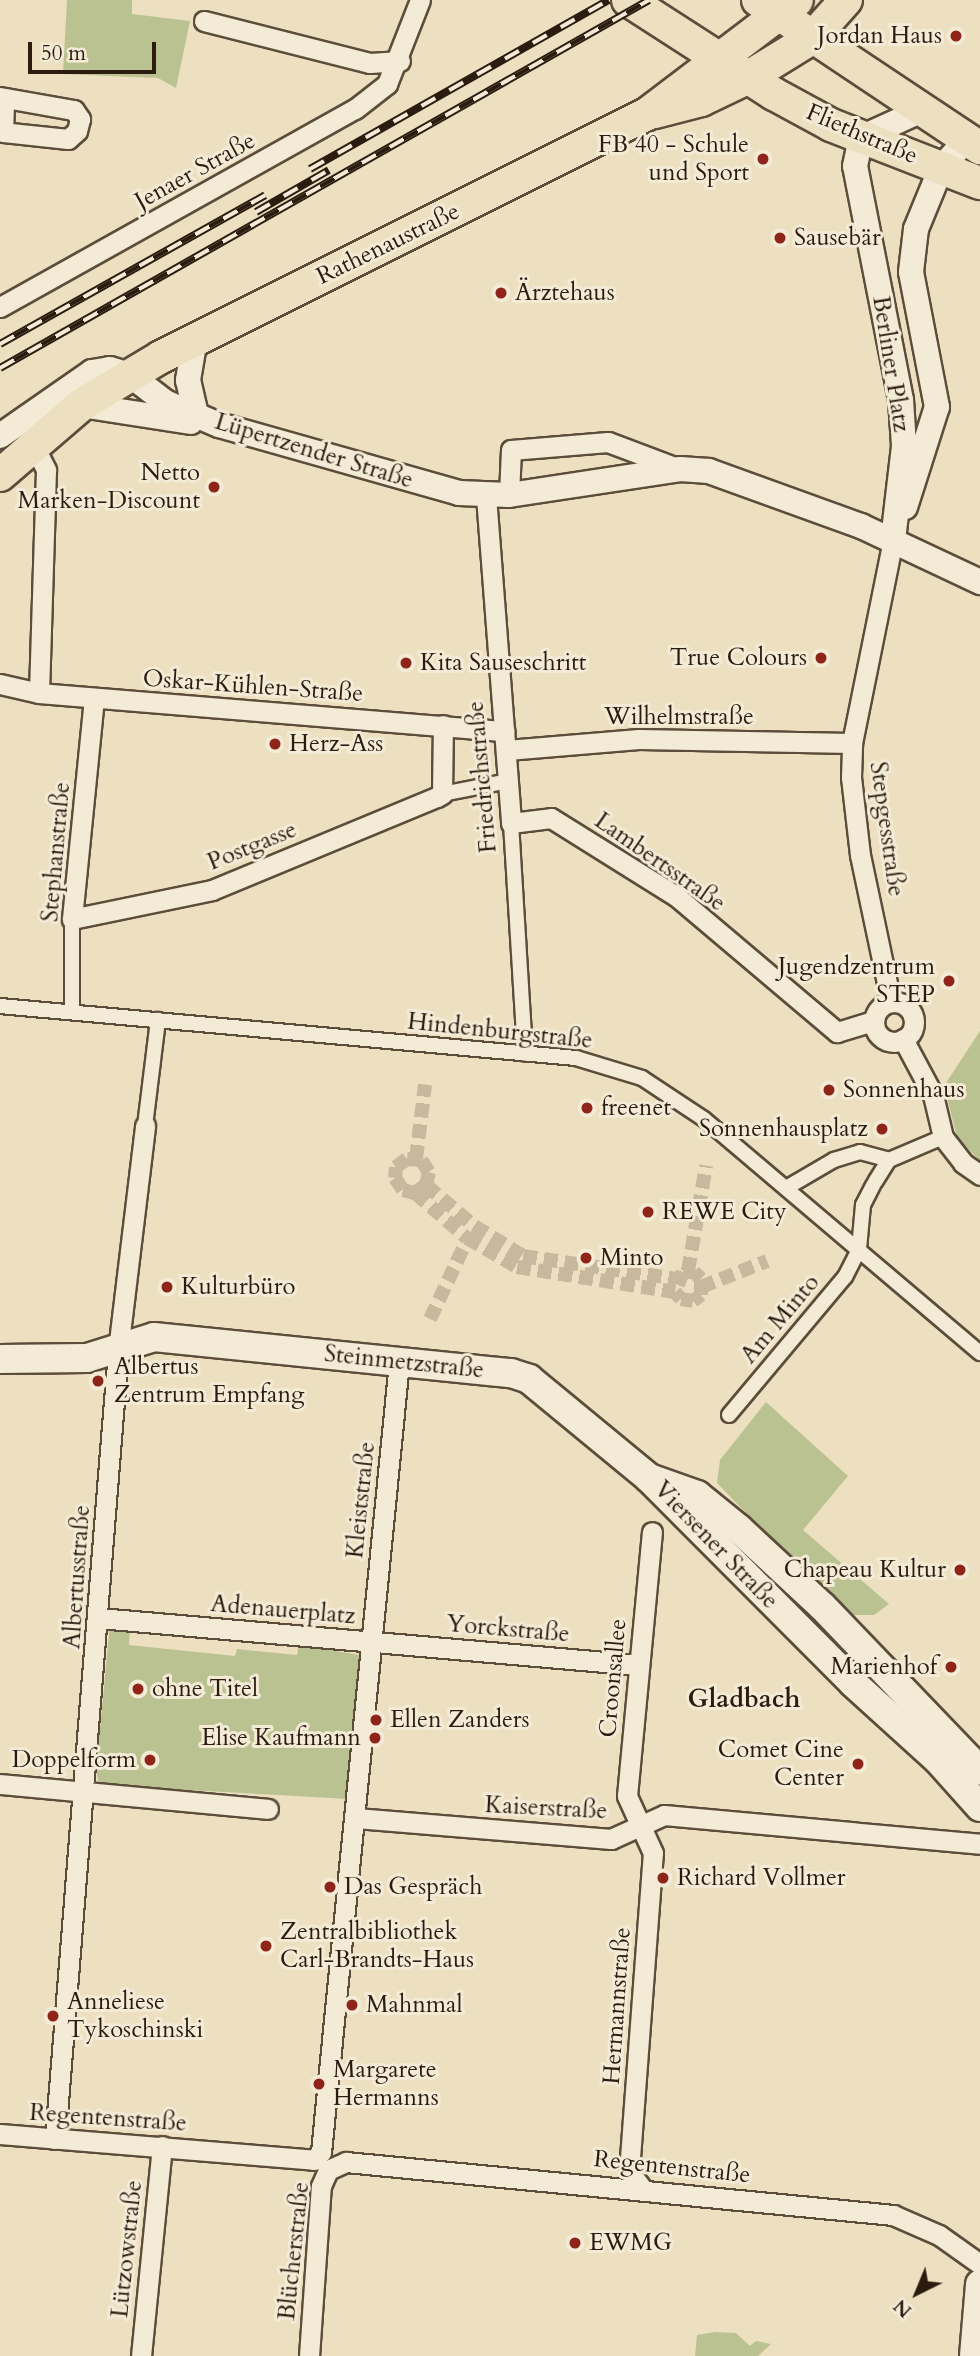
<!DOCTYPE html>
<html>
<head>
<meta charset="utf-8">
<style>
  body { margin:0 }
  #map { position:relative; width:980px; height:2356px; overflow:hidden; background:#ede0c0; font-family:Cardo,serif }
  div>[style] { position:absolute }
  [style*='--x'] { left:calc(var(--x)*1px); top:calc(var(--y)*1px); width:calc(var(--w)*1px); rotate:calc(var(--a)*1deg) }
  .green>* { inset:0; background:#bac291 }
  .pedestrian-tunnel>* { height:14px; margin-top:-7px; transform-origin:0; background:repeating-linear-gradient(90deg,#c6b99d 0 14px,transparent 0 21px) }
  .roads { filter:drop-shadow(2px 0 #5c4d3b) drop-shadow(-2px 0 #5c4d3b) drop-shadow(0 2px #5c4d3b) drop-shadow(0 -2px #5c4d3b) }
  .pedestrian>* { height:14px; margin:-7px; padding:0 7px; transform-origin:7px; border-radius:7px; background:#f3ebd6 }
  .minor>* { height:19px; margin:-9.5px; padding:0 9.5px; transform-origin:9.5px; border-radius:9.5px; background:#f3ebd6 }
  .minor>.ring { margin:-9.5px; padding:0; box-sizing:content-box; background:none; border:19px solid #f3ebd6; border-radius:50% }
  .tertiary>* { height:24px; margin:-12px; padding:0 12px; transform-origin:12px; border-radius:12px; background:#f3ebd6 }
  .secondary>* { height:28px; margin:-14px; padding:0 14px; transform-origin:14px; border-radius:14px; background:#f3ebd6 }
  .primary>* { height:32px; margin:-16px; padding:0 16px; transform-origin:16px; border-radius:16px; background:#ede0c0 }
  .rail>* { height:8px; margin-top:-4px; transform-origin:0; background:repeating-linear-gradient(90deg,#f3ebd6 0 16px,#2b1c0f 0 32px); box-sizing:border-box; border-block:2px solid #2b1c0f }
  .dots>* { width:19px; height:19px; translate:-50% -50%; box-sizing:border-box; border:4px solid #f3ebd6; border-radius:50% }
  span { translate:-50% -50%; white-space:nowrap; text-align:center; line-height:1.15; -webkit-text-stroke:6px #f3ebd6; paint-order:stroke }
  .poi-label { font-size:24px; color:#2b1c0f }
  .right { translate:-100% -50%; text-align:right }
  .left { translate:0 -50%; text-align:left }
  .street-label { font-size:24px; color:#2b1c0f }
  .neighbourhood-label { font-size:26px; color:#2b1c0f; font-weight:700 }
  .north { position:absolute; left:882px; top:2258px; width:70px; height:70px; -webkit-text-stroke:5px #f3ebd6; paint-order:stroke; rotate:223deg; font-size:19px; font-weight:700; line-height:28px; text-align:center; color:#2b1c0f }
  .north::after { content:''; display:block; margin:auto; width:24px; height:32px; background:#2b1c0f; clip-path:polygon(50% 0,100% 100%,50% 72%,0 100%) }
  .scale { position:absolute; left:28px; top:42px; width:128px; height:32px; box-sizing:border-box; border:4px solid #2b1c0f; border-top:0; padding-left:9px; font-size:21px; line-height:24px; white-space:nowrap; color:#2b1c0f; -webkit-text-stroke:5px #f3ebd6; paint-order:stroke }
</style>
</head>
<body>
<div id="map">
  <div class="green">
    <div style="clip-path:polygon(67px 0,132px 0,132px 14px,190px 21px,176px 88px,158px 78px,63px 74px)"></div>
    <div style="clip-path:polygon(980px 1031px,980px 1161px,957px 1137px,944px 1086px)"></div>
    <div style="clip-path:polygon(766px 1402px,848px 1476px,803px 1530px,889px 1604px,874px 1615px,849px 1615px,829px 1599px,717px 1483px,720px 1460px)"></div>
    <div style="clip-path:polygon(110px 1624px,130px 1626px,129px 1645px,235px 1656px,237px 1649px,297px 1655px,299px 1645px,360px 1655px,348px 1799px,99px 1785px,96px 1770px)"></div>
    <div style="clip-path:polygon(715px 2332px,736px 2333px,750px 2346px,756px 2341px,771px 2344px,758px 2356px,695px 2356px,697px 2335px)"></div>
  </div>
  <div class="pedestrian-tunnel">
    <div style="--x:416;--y:1159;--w:75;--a:-83.1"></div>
    <div style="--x:426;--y:1185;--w:63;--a:40.5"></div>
    <div style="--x:474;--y:1226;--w:57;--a:31.5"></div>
    <div style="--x:523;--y:1256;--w:155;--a:8.5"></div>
    <div style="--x:415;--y:1193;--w:14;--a:-36"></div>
    <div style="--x:426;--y:1185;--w:13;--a:-77"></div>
    <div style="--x:429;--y:1172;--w:14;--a:-124"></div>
    <div style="--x:421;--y:1160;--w:14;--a:-176"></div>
    <div style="--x:407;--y:1159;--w:14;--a:144"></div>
    <div style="--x:396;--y:1167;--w:11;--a:95"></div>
    <div style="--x:395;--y:1178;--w:14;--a:56"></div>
    <div style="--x:403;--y:1190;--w:12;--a:14"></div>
    <div style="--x:415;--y:1193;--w:69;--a:40.9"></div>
    <div style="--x:467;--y:1238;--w:58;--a:30.1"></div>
    <div style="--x:517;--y:1267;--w:160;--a:9"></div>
    <div style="--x:675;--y:1292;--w:9;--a:49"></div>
    <div style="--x:681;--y:1299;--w:12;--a:9"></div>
    <div style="--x:693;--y:1301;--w:10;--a:-37"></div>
    <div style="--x:701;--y:1295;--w:16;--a:-90"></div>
    <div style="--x:701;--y:1279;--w:10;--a:-135"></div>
    <div style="--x:694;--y:1272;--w:11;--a:180"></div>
    <div style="--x:683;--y:1272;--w:22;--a:112"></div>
    <div style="--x:688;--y:1271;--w:107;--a:-80.3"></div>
    <div style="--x:701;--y:1287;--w:71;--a:-21.5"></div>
    <div style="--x:430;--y:1319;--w:89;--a:-64.9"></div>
  </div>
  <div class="roads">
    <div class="pedestrian">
      <div style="--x:442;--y:794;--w:68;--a:-11"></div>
      <div style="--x:511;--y:823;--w:231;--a:86.5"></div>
      <div style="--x:0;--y:1006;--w:578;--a:5.16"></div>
      <div style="--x:576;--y:1058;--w:69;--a:16.9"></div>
      <div style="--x:642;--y:1078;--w:74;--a:33.5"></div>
      <div style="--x:704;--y:1119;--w:362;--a:40.3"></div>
      <div style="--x:72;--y:1010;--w:91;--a:-90"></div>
      <div style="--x:145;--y:1126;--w:107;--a:-83"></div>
      <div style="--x:875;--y:1182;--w:26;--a:-58"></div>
      <div style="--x:889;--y:1160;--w:59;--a:-23.1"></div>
      <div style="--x:786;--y:1188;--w:56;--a:-30.3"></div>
      <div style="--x:834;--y:1160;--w:27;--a:-17"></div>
      <div style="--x:860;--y:1152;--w:30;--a:15"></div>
      <div style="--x:729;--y:1415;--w:180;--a:-50"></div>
      <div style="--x:845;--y:1277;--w:31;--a:-63"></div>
      <div style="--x:859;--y:1249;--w:44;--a:-84.8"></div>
      <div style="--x:863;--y:1205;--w:22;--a:-63"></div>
    </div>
    <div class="minor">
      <div style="--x:204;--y:21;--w:171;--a:14.2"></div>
      <div style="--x:370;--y:63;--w:30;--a:-4"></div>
      <div style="--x:0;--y:97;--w:75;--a:10"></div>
      <div style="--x:74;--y:110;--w:11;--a:56"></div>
      <div style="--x:80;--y:119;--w:12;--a:104"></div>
      <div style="--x:77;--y:131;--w:12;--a:138"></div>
      <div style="--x:68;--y:139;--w:65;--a:-173.9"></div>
      <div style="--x:3;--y:132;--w:34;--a:-88"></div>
      <div style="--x:0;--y:307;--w:406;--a:-29.2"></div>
      <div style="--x:355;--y:109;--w:41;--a:-38"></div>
      <div style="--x:387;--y:84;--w:90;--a:-68.6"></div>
      <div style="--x:34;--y:446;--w:27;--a:63"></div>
      <div style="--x:46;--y:470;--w:223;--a:91.8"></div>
      <div style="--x:509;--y:495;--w:45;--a:-87.5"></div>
      <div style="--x:511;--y:450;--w:97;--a:-4.7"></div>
      <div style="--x:608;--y:442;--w:77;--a:20.6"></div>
      <div style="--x:486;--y:496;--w:328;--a:85.6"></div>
      <div style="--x:511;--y:823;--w:40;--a:-7.1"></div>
      <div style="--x:551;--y:818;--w:147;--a:32"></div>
      <div style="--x:676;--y:896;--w:211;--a:40.2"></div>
      <div style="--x:837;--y:1032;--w:39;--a:-17"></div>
      <div style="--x:0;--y:684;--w:40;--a:13"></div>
      <div style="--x:39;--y:693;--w:467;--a:4.7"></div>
      <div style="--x:94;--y:698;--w:222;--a:95.7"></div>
      <div style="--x:72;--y:919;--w:143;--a:-11.7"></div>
      <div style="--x:212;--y:890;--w:243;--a:-22.5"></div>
      <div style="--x:437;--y:797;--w:6;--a:-31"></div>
      <div style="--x:442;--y:794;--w:69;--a:-89.2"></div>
      <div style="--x:507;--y:750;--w:132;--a:-4.8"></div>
      <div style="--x:639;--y:739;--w:213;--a:1.1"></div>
      <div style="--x:891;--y:1002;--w:150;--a:-101.9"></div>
      <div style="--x:860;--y:855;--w:79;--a:-96.6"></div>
      <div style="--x:851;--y:777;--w:34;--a:-88"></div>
      <div style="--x:852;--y:743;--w:207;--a:-78.6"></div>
      <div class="ring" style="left:874px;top:1002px;width:21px;height:21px"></div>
      <div style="--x:903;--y:1039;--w:64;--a:61.8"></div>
      <div style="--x:933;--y:1095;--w:43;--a:76.6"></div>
      <div style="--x:943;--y:1137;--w:33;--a:52"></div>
      <div style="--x:963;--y:1163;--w:21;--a:35"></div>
      <div style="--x:99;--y:1618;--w:542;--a:4.97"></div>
      <div style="--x:0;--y:1784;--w:269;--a:5.3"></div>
      <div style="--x:356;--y:1818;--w:256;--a:4.7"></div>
      <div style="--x:611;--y:1839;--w:58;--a:-24.4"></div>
      <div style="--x:664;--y:1815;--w:317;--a:5.2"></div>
      <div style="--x:0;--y:2134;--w:315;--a:4.7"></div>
      <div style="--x:314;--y:2160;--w:11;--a:-49"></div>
      <div style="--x:321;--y:2152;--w:794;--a:-84.36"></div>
      <div style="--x:55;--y:2139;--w:792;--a:-85.43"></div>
      <div style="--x:118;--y:1350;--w:226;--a:-83.1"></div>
      <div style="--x:641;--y:2187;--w:20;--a:-127"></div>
      <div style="--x:629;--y:2171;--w:319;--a:-85.7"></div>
      <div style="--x:653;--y:1853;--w:63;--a:-114.5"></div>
      <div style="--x:627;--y:1796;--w:265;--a:-84.6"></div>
      <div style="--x:141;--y:2356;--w:211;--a:-84.3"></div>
      <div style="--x:309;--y:2356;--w:170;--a:-86"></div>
      <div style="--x:321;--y:2186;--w:17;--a:-66"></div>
      <div style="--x:328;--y:2170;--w:20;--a:-24"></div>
      <div style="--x:346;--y:2162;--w:550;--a:5.53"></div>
      <div style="--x:893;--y:2215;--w:50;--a:23.5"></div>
      <div style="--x:939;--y:2235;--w:50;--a:35.3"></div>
    </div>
    <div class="tertiary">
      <div style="--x:195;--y:339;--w:42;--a:99.7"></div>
      <div style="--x:188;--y:380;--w:36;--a:77"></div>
      <div style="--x:81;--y:405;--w:111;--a:8.8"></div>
      <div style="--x:0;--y:436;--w:112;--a:-34.8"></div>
      <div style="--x:92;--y:372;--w:18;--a:-9"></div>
      <div style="--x:110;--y:369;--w:21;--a:17"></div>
      <div style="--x:130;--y:375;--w:44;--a:37.6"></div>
      <div style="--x:165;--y:402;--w:59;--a:23.1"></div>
      <div style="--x:219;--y:425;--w:249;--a:15.8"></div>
      <div style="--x:459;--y:493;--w:50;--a:2.3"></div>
      <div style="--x:509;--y:495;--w:173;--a:-8.6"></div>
      <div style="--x:680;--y:469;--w:29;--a:4"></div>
      <div style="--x:709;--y:471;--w:162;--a:19.9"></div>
      <div style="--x:861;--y:526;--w:132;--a:25.2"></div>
      <div style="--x:905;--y:507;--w:105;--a:-72.3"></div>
      <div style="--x:937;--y:407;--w:137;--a:-100.9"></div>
      <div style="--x:911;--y:272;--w:43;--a:-83.4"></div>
      <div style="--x:916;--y:229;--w:66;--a:-67.7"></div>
      <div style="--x:941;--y:168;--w:38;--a:-48"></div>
      <div style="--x:893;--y:540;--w:95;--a:-83.3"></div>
      <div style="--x:904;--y:446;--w:46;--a:-93.7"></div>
      <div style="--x:901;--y:400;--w:238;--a:-101.1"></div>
      <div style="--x:855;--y:166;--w:29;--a:-78"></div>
      <div style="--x:861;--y:138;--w:65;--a:-24.6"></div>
    </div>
    <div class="secondary">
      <div style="--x:0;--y:1359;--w:87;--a:-0.7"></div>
      <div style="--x:87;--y:1358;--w:70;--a:-17.4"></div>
      <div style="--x:154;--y:1337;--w:359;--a:5.8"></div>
      <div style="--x:511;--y:1373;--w:19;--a:18"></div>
      <div style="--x:529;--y:1379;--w:156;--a:39.5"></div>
      <div style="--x:649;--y:1478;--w:289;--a:45.1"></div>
      <div style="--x:853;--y:1683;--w:115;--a:42.2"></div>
      <div style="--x:938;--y:1760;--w:63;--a:48.2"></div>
      <div style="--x:649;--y:1478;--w:51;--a:19.5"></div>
      <div style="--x:697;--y:1495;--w:54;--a:39"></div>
      <div style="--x:739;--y:1529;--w:113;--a:42.9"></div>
      <div style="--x:822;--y:1606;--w:228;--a:46.2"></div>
      <div style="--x:974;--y:2356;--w:72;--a:-85.2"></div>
    </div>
    <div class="primary">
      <div style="--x:628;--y:0;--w:174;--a:32.8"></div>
      <div style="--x:774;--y:94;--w:65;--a:28.5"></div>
      <div style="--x:831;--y:125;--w:160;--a:21.3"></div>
      <div style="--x:758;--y:0;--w:267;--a:33.7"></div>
      <div style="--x:655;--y:112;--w:48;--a:-14.6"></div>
      <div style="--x:701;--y:100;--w:51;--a:-25.6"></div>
      <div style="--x:747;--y:78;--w:76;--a:-31.6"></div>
      <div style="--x:812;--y:38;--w:51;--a:-48.2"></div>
      <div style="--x:0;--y:475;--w:107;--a:-40.8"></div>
      <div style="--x:81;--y:405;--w:93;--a:-31"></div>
      <div style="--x:161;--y:357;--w:543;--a:-26.57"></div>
      <div style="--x:647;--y:114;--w:188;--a:-37.2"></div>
    </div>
  </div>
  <div class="rail">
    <div style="--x:310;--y:169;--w:343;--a:-29.5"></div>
    <div style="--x:256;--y:212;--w:84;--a:-29.9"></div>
    <div style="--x:0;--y:344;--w:304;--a:-29.3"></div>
    <div style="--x:0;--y:368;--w:746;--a:-29.55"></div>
  </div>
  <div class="dots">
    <div style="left:956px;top:36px;background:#8f2418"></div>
    <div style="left:763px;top:159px;background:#8f2418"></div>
    <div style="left:780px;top:238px;background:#8f2418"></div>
    <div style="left:501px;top:293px;background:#8f2418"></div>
    <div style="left:214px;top:487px;background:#8f2418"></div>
    <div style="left:821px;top:658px;background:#8f2418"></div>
    <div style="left:406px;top:663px;background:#8f2418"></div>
    <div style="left:275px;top:744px;background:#8f2418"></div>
    <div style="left:949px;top:981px;background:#8f2418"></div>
    <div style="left:829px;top:1090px;background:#8f2418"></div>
    <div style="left:587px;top:1108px;background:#8f2418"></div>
    <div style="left:882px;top:1129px;background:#8f2418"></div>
    <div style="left:648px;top:1212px;background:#8f2418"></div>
    <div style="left:586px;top:1258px;background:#8f2418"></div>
    <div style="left:167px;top:1287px;background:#8f2418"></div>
    <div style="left:98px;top:1381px;background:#8f2418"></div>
    <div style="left:960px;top:1570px;background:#8f2418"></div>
    <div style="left:951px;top:1667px;background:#8f2418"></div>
    <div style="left:138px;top:1689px;background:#8f2418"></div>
    <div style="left:376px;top:1720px;background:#8f2418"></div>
    <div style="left:375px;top:1738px;background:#8f2418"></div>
    <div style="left:150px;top:1760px;background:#8f2418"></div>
    <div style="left:858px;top:1764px;background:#8f2418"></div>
    <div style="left:663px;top:1878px;background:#8f2418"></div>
    <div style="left:330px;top:1887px;background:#8f2418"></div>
    <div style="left:266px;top:1946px;background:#8f2418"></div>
    <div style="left:352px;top:2005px;background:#8f2418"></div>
    <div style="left:53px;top:2016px;background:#8f2418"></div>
    <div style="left:319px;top:2084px;background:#8f2418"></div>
    <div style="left:575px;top:2243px;background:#8f2418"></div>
  </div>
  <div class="poi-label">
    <span class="right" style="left:942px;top:36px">Jordan Haus</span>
    <span class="right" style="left:749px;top:159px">FB 40 - Schule<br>und Sport</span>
    <span class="left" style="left:794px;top:238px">Sausebär</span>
    <span class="left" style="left:515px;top:293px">Ärztehaus</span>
    <span class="right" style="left:200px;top:487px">Netto<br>Marken-Discount</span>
    <span class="right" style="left:807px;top:658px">True Colours</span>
    <span class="left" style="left:420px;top:663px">Kita Sauseschritt</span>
    <span class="left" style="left:289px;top:744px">Herz-Ass</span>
    <span class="right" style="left:935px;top:981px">Jugendzentrum<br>STEP</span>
    <span class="left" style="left:843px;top:1090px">Sonnenhaus</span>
    <span class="left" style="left:601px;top:1108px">freenet</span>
    <span class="right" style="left:868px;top:1129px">Sonnenhausplatz</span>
    <span class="left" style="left:662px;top:1212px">REWE City</span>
    <span class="left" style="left:600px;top:1258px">Minto</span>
    <span class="left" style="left:181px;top:1287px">Kulturbüro</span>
    <span class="left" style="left:114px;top:1381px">Albertus<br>Zentrum Empfang</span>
    <span class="right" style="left:946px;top:1570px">Chapeau Kultur</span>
    <span class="right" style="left:937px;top:1667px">Marienhof</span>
    <span class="left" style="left:152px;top:1689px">ohne Titel</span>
    <span class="left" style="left:390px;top:1720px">Ellen Zanders</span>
    <span class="right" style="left:361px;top:1738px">Elise Kaufmann</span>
    <span class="right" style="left:844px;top:1764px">Comet Cine<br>Center</span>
    <span class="right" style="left:136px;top:1760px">Doppelform</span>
    <span class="left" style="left:677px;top:1878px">Richard Vollmer</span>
    <span class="left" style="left:344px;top:1887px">Das Gespräch</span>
    <span class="left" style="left:280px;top:1946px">Zentralbibliothek<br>Carl-Brandts-Haus</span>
    <span class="left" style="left:67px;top:2016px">Anneliese<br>Tykoschinski</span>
    <span class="left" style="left:366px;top:2005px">Mahnmal</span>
    <span class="left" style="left:333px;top:2084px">Margarete<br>Hermanns</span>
    <span class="left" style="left:589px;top:2243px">EWMG</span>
  </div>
  <div class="street-label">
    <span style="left:862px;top:134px;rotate:23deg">Fliethstraße</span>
    <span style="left:195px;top:171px;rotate:-29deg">Jenaer Straße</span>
    <span style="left:388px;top:244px;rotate:-26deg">Rathenaustraße</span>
    <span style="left:891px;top:364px;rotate:81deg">Berliner Platz</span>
    <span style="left:314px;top:451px;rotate:17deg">Lüpertzender Straße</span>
    <span style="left:253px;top:686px;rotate:4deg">Oskar-Kühlen-Straße</span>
    <span style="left:679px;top:717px">Wilhelmstraße</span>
    <span style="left:482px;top:777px;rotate:-95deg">Friedrichstraße</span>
    <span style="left:887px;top:829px;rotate:82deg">Stepgesstraße</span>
    <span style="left:252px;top:846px;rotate:-22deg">Postgasse</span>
    <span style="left:56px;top:852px;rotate:-85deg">Stephanstraße</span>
    <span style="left:660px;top:862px;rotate:35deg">Lambertsstraße</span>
    <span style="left:500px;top:1031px;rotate:6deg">Hindenburgstraße</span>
    <span style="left:780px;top:1319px;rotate:-50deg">Am Minto</span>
    <span style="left:404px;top:1362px;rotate:6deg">Steinmetzstraße</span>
    <span style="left:361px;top:1500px;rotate:-84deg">Kleiststraße</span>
    <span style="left:716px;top:1545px;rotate:46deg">Viersener Straße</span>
    <span style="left:77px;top:1577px;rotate:-86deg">Albertusstraße</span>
    <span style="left:283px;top:1610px;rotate:5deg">Adenauerplatz</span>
    <span style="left:508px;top:1629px;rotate:5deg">Yorckstraße</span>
    <span style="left:613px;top:1678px;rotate:-85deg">Croonsallee</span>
    <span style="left:546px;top:1808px;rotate:3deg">Kaiserstraße</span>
    <span style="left:617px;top:2006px;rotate:-86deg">Hermannstraße</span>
    <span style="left:108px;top:2118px;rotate:4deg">Regentenstraße</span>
    <span style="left:672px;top:2167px;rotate:6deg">Regentenstraße</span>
    <span style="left:127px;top:2249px;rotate:-84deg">Lützowstraße</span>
    <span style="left:294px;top:2251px;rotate:-84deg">Blücherstraße</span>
  </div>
  <div class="neighbourhood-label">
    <span style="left:744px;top:1699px">Gladbach</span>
  </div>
  <div class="north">N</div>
  <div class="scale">50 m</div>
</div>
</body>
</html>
